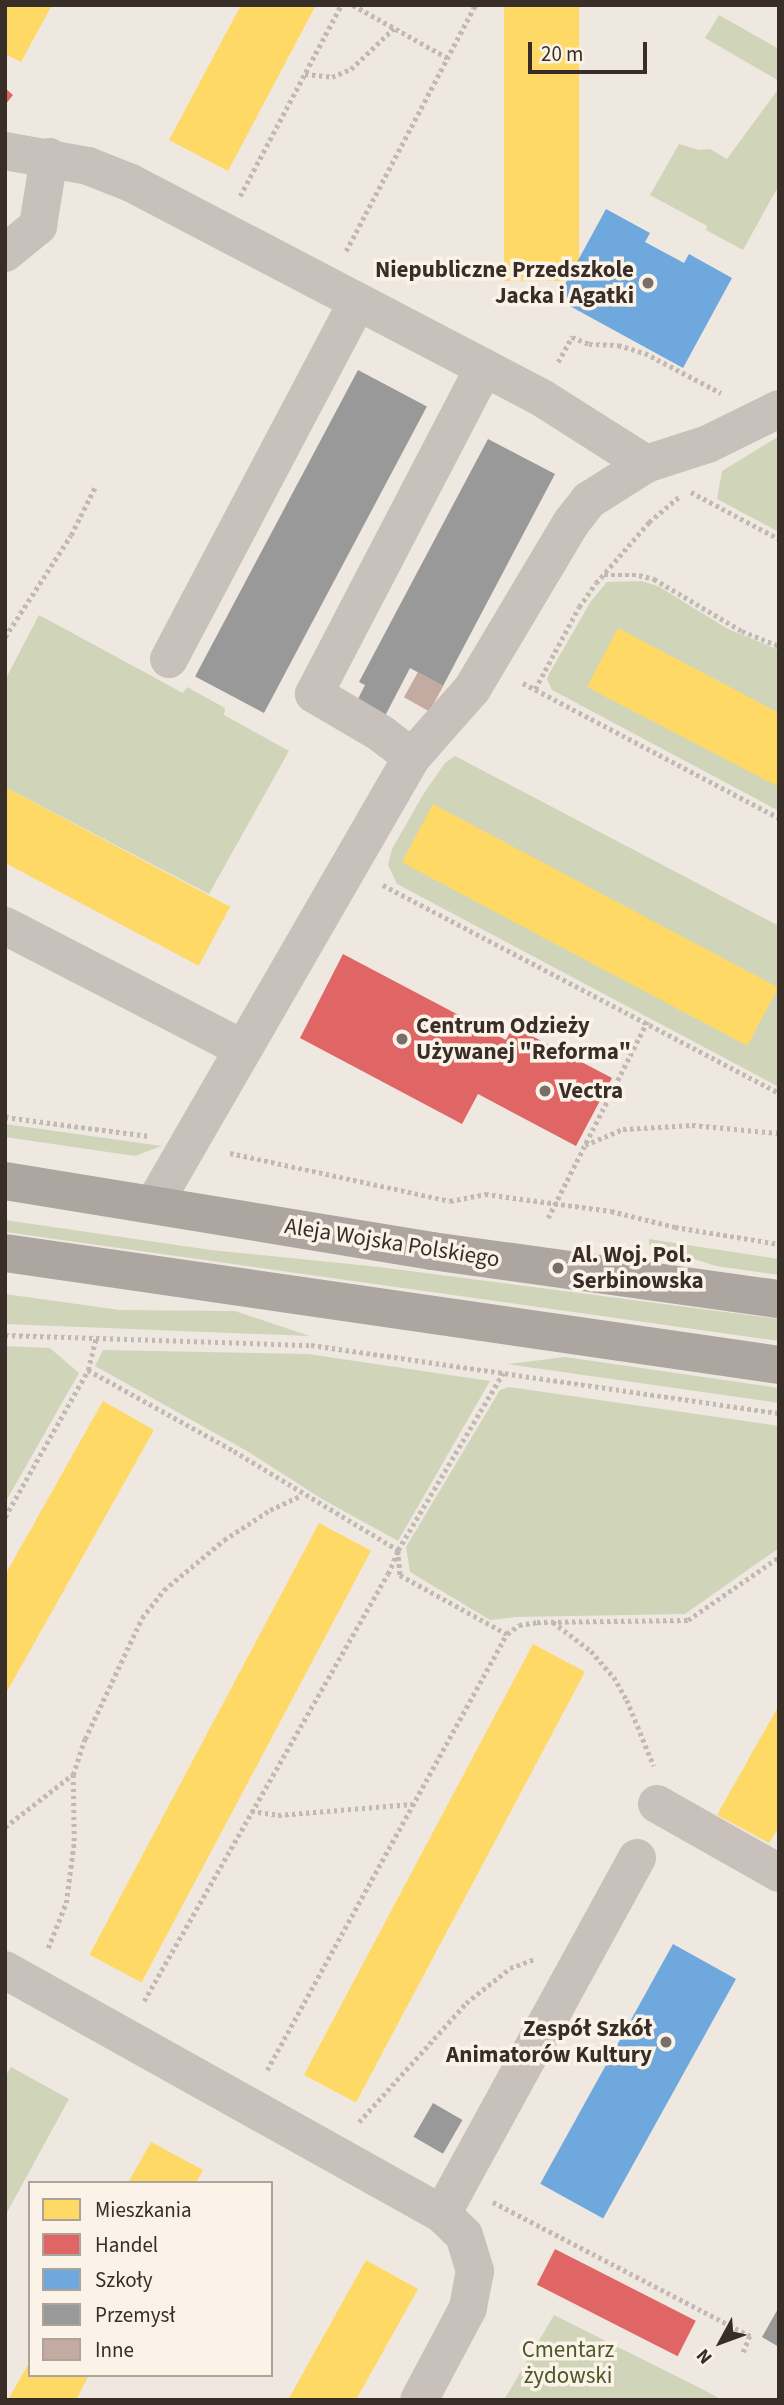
<!DOCTYPE html>
<html>
<head>
<meta charset="utf-8">
<style>
  body { margin:0 }
  #map { position:relative; width:784px; height:2405px; overflow:hidden; background:#efe8e1; font-family:"Source Sans 3",sans-serif }
  div>[style] { position:absolute }
  [style*='--x'] { left:calc(var(--x)*1px); top:calc(var(--y)*1px); width:calc(var(--w)*1px); rotate:calc(var(--a)*1deg) }
  .green>* { inset:0; background:#d0d5b9 }
  .homes>* { inset:0; background:#ffd966; transform-origin:0 0 }
  .shops>* { inset:0; background:#e06666; transform-origin:0 0 }
  .schools>* { inset:0; background:#6fa8dc; transform-origin:0 0 }
  .industry>* { inset:0; background:#999; transform-origin:0 0 }
  .building>* { inset:0; background:#c4aba1; transform-origin:0 0 }
  .path>* { height:4.5px; margin-top:-2.25px; transform-origin:0; background:repeating-linear-gradient(90deg,#c1b9b2 0 3.5px,transparent 0 7px) }
  .minor>* { height:38px; margin:-19px; padding:0 19px; transform-origin:19px; border-radius:19px; background:#c8c0ba }
  .major>* { height:38px; margin:-19px; padding:0 19px; transform-origin:19px; border-radius:19px; background:#ada59f }
  .dots>* { width:19px; height:19px; translate:-50% -50%; box-sizing:border-box; border:4px solid #fbf2e8; border-radius:50% }
  span { translate:-50% -50%; white-space:nowrap; text-align:center; line-height:1.15; -webkit-text-stroke:7px #fbf2e8; paint-order:stroke }
  .poi-label { font-size:23px; color:#392d27; font-weight:700 }
  .right { translate:-100% -50%; text-align:right }
  .left { translate:0 -50%; text-align:left }
  .street-label { font-size:23px; color:#392d27 }
  .park-label { font-size:23px; color:#495a28 }
  .frame { position:absolute; inset:0; border:7px solid #392d27; pointer-events:none }
  .legend { position:absolute; left:28px; top:2181px; width:245px; height:196px; box-sizing:border-box; background:#fbf2e8; border:2px solid #ada39b; margin:0; padding:9px 12px; list-style:none; font-size:21px; color:#392d27 }
  .legend li { display:flex; align-items:center; gap:14px; height:35px }
  .legend b { width:35px; border:2px solid #ada39b }
  .north { position:absolute; left:686px; top:2307px; width:70px; height:70px; -webkit-text-stroke:5px #fbf2e8; paint-order:stroke; rotate:229deg; font-size:19px; font-weight:700; line-height:28px; text-align:center; color:#392d27 }
  .north::after { content:''; display:block; margin:auto; width:24px; height:32px; background:#392d27; clip-path:polygon(50% 0,100% 100%,50% 72%,0 100%) }
  .scale { position:absolute; left:528px; top:42px; width:119px; height:32px; box-sizing:border-box; border:4px solid #392d27; border-top:0; padding-left:9px; font-size:21px; line-height:24px; white-space:nowrap; color:#392d27; -webkit-text-stroke:5px #fbf2e8; paint-order:stroke }
</style>
</head>
<body>
<div id="map">
  <div class="green">
    <div style="clip-path:polygon(719px 15px,779px 49px,779px 81px,705px 38px)"></div>
    <div style="clip-path:polygon(779px 88px,779px 185px,743px 250px,706px 230px,707px 226px,650px 195px,679px 144px,699px 150px,710px 149px,727px 159px)"></div>
    <div style="clip-path:polygon(779px 436px,779px 532px,717px 499px,722px 471px)"></div>
    <div style="clip-path:polygon(641px 581px,658px 586px,728px 629px,779px 650px,779px 811px,552px 690px,547px 679px,549px 674px,591px 601px,607px 582px)"></div>
    <div style="clip-path:polygon(39px 615px,183px 693px,187px 687px,225px 708px,224px 715px,289px 751px,209px 894px,5px 787px,5px 680px)"></div>
    <div style="clip-path:polygon(455px 756px,779px 926px,779px 1087px,397px 884px,388px 865px,392px 849px,424px 793px,445px 763px)"></div>
    <div style="clip-path:polygon(5px 1124px,162px 1146px,135px 1156px,5px 1137px)"></div>
    <div style="clip-path:polygon(5px 1220px,211px 1250px,379px 1267px,779px 1319px,779px 1341px,5px 1232px)"></div>
    <div style="clip-path:polygon(649px 1239px,779px 1259px,779px 1275px,716px 1266px,649px 1245px)"></div>
    <div style="clip-path:polygon(5px 1294px,120px 1310px,235px 1311px,310px 1336px,5px 1324px)"></div>
    <div style="clip-path:polygon(5px 1346px,50px 1348px,79px 1373px,5px 1503px)"></div>
    <div style="clip-path:polygon(103px 1350px,308px 1354px,490px 1381px,398px 1541px,322px 1499px,247px 1451px,95px 1366px)"></div>
    <div style="clip-path:polygon(565px 1357px,779px 1388px,779px 1403px,507px 1364px)"></div>
    <div style="clip-path:polygon(509px 1387px,779px 1426px,779px 1548px,685px 1614px,516px 1617px,490px 1620px,410px 1572px,406px 1547px,500px 1390px)"></div>
    <div style="clip-path:polygon(11px 2067px,69px 2099px,5px 2216px,5px 2077px)"></div>
    <div style="clip-path:polygon(554px 2315px,706px 2391px,722px 2400px,504px 2400px)"></div>
  </div>
  <div class="homes">
    <div style="clip-path:polygon(5px 5px,52px 5px,21px 62px,5px 54px)"></div>
    <div style="clip-path:polygon(241px 5px,316px 5px,228px 171px,169px 140px)"></div>
    <div style="left:504px;top:5px;width:75px;height:276px"></div>
    <div style="clip-path:polygon(618px 628px,779px 713px,779px 787px,587px 687px)"></div>
    <div style="left:5px;top:787px;width:255px;height:67px;rotate:28deg"></div>
    <div style="left:433px;top:804px;width:391px;height:66px;rotate:28deg"></div>
    <div style="clip-path:polygon(103px 1401px,154px 1430px,5px 1695px,5px 1575px)"></div>
    <div style="left:319px;top:1523px;width:59px;height:489px;rotate:28deg"></div>
    <div style="left:533px;top:1644px;width:59px;height:488px;rotate:28deg"></div>
    <div style="clip-path:polygon(779px 1705px,779px 1827px,769px 1843px,717px 1815px)"></div>
    <div style="clip-path:polygon(151px 2142px,203px 2170px,196px 2183px,128px 2183px)"></div>
    <div style="clip-path:polygon(366px 2260px,418px 2289px,356px 2400px,288px 2400px)"></div>
    <div style="clip-path:polygon(30px 2361px,30px 2375px,89px 2375px,76px 2400px,8px 2400px)"></div>
  </div>
  <div class="shops">
    <div style="clip-path:polygon(5px 88px,13px 95px,5px 105px)"></div>
    <div style="clip-path:polygon(343px 954px,506px 1040px,513px 1026px,612px 1078px,576px 1146px,478px 1094px,462px 1124px,300px 1038px)"></div>
    <div style="left:555px;top:2249px;width:158px;height:40px;rotate:27deg"></div>
  </div>
  <div class="schools">
    <div style="clip-path:polygon(606px 209px,650px 233px,645px 242px,684px 263px,689px 254px,732px 278px,683px 368px,557px 299px)"></div>
    <div style="left:673px;top:1944px;width:72px;height:274px;rotate:29deg"></div>
  </div>
  <div class="industry">
    <div style="left:358px;top:370px;width:78px;height:347px;rotate:28deg"></div>
    <div style="clip-path:polygon(488px 439px,555px 474px,443px 686px,410px 668px,385px 716px,357px 701px,365px 685px,359px 682px)"></div>
    <div style="left:433px;top:2103px;width:34px;height:39px;rotate:30deg"></div>
    <div style="clip-path:polygon(779px 2307px,779px 2347px,762px 2337px)"></div>
  </div>
  <div class="building">
    <div style="left:418px;top:672px;width:29px;height:29px;rotate:29deg"></div>
  </div>
  <div class="path">
    <div style="--x:353;--y:5;--w:109;--a:29.2"></div>
    <div style="--x:305;--y:74;--w:27;--a:6"></div>
    <div style="--x:332;--y:77;--w:21;--a:-23"></div>
    <div style="--x:351;--y:69;--w:59;--a:-43.6"></div>
    <div style="--x:240;--y:196;--w:216;--a:-62.1"></div>
    <div style="--x:346;--y:251;--w:278;--a:-62.3"></div>
    <div style="--x:558;--y:362;--w:29;--a:-61"></div>
    <div style="--x:572;--y:337;--w:18;--a:22"></div>
    <div style="--x:589;--y:344;--w:29;--a:2"></div>
    <div style="--x:618;--y:345;--w:28;--a:17"></div>
    <div style="--x:645;--y:353;--w:86;--a:27.8"></div>
    <div style="--x:691;--y:492;--w:100;--a:28.1"></div>
    <div style="--x:604;--y:575;--w:35;--a:0"></div>
    <div style="--x:639;--y:575;--w:16;--a:15"></div>
    <div style="--x:654;--y:579;--w:102;--a:30.6"></div>
    <div style="--x:742;--y:631;--w:40;--a:22"></div>
    <div style="--x:5;--y:637;--w:121;--a:-57.1"></div>
    <div style="--x:71;--y:535;--w:54;--a:-63.4"></div>
    <div style="--x:523;--y:683;--w:289;--a:27.8"></div>
    <div style="--x:535;--y:689;--w:93;--a:-61.8"></div>
    <div style="--x:579;--y:607;--w:29;--a:-55"></div>
    <div style="--x:596;--y:583;--w:81;--a:-49"></div>
    <div style="--x:649;--y:522;--w:40;--a:-40"></div>
    <div style="--x:383;--y:885;--w:447;--a:27.7"></div>
    <div style="--x:5;--y:1117;--w:145;--a:7.5"></div>
    <div style="--x:585;--y:1145;--w:41;--a:-22.8"></div>
    <div style="--x:623;--y:1129;--w:69;--a:-3.3"></div>
    <div style="--x:692;--y:1125;--w:87;--a:5.3"></div>
    <div style="--x:230;--y:1153;--w:225;--a:12.3"></div>
    <div style="--x:450;--y:1201;--w:36;--a:-11"></div>
    <div style="--x:485;--y:1194;--w:127;--a:7.7"></div>
    <div style="--x:611;--y:1211;--w:66;--a:14"></div>
    <div style="--x:675;--y:1227;--w:105;--a:9.3"></div>
    <div style="--x:548;--y:1218;--w:220;--a:-63.2"></div>
    <div style="--x:5;--y:1335;--w:306;--a:1.9"></div>
    <div style="--x:311;--y:1345;--w:473;--a:8.3"></div>
    <div style="--x:88;--y:1370;--w:167;--a:29"></div>
    <div style="--x:234;--y:1451;--w:192;--a:31.1"></div>
    <div style="--x:398;--y:1550;--w:25;--a:85"></div>
    <div style="--x:400;--y:1575;--w:122;--a:28.9"></div>
    <div style="--x:5;--y:1517;--w:169;--a:-60.5"></div>
    <div style="--x:88;--y:1370;--w:33;--a:-76"></div>
    <div style="--x:553;--y:1622;--w:48;--a:37.3"></div>
    <div style="--x:591;--y:1651;--w:35;--a:49"></div>
    <div style="--x:614;--y:1677;--w:26;--a:61"></div>
    <div style="--x:627;--y:1700;--w:71;--a:67.8"></div>
    <div style="--x:251;--y:1811;--w:27;--a:8"></div>
    <div style="--x:278;--y:1815;--w:135;--a:-4.7"></div>
    <div style="--x:5;--y:1827;--w:85;--a:-37.8"></div>
    <div style="--x:48;--y:1948;--w:48;--a:-68.2"></div>
    <div style="--x:66;--y:1903;--w:63;--a:-82.6"></div>
    <div style="--x:74;--y:1841;--w:66;--a:-90.9"></div>
    <div style="--x:73;--y:1775;--w:38;--a:-72"></div>
    <div style="--x:85;--y:1739;--w:134;--a:-64.8"></div>
    <div style="--x:142;--y:1618;--w:36;--a:-52"></div>
    <div style="--x:164;--y:1590;--w:78;--a:-39.8"></div>
    <div style="--x:224;--y:1540;--w:55;--a:-33.1"></div>
    <div style="--x:270;--y:1510;--w:35;--a:-25"></div>
    <div style="--x:144;--y:2001;--w:492;--a:-60.3"></div>
    <div style="--x:388;--y:1574;--w:26;--a:-67"></div>
    <div style="--x:398;--y:1550;--w:206;--a:-59.3"></div>
    <div style="--x:267;--y:2070;--w:498;--a:-61.2"></div>
    <div style="--x:507;--y:1634;--w:15;--a:-37"></div>
    <div style="--x:519;--y:1625;--w:18;--a:-9"></div>
    <div style="--x:537;--y:1622;--w:151;--a:-0.8"></div>
    <div style="--x:688;--y:1620;--w:111;--a:-34.7"></div>
    <div style="--x:359;--y:2122;--w:160;--a:-48"></div>
    <div style="--x:466;--y:2003;--w:56;--a:-38.5"></div>
    <div style="--x:510;--y:1968;--w:27;--a:-20"></div>
    <div style="--x:493;--y:2202;--w:290;--a:27.5"></div>
    <div style="--x:750;--y:2336;--w:18;--a:112"></div>
  </div>
  <div class="minor">
    <div style="--x:5;--y:151;--w:84;--a:10.2"></div>
    <div style="--x:88;--y:166;--w:46;--a:21.6"></div>
    <div style="--x:131;--y:183;--w:464;--a:27.6"></div>
    <div style="--x:542;--y:398;--w:123;--a:32.4"></div>
    <div style="--x:5;--y:253;--w:43;--a:-39.3"></div>
    <div style="--x:38;--y:226;--w:70;--a:-80.9"></div>
    <div style="--x:169;--y:659;--w:403;--a:-62.2"></div>
    <div style="--x:412;--y:757;--w:38;--a:-143"></div>
    <div style="--x:382;--y:734;--w:79;--a:-149.5"></div>
    <div style="--x:314;--y:694;--w:366;--a:-62.5"></div>
    <div style="--x:5;--y:926;--w:266;--a:27.3"></div>
    <div style="--x:154;--y:1204;--w:516;--a:-60.01"></div>
    <div style="--x:412;--y:757;--w:91;--a:-48.6"></div>
    <div style="--x:472;--y:689;--w:193;--a:-59.2"></div>
    <div style="--x:571;--y:523;--w:29;--a:-52"></div>
    <div style="--x:589;--y:500;--w:67;--a:-32.3"></div>
    <div style="--x:646;--y:464;--w:65;--a:-17.9"></div>
    <div style="--x:708;--y:444;--w:79;--a:-26.2"></div>
    <div style="--x:657;--y:1804;--w:140;--a:29.5"></div>
    <div style="--x:5;--y:1970;--w:501;--a:29.18"></div>
    <div style="--x:442;--y:2214;--w:30;--a:44"></div>
    <div style="--x:464;--y:2235;--w:38;--a:73"></div>
    <div style="--x:475;--y:2271;--w:38;--a:101"></div>
    <div style="--x:468;--y:2308;--w:104;--a:118"></div>
    <div style="--x:442;--y:2214;--w:406;--a:-61.3"></div>
  </div>
  <div class="major">
    <div style="--x:5;--y:1181;--w:433;--a:9.3"></div>
    <div style="--x:432;--y:1251;--w:350;--a:7.9"></div>
    <div style="--x:5;--y:1253;--w:782;--a:8.23"></div>
  </div>
  <div class="dots">
    <div style="left:648px;top:283px;background:#796e68"></div>
    <div style="left:402px;top:1039px;background:#796e68"></div>
    <div style="left:545px;top:1091px;background:#796e68"></div>
    <div style="left:558px;top:1268px;background:#796e68"></div>
    <div style="left:666px;top:2042px;background:#796e68"></div>
  </div>
  <div class="poi-label">
    <span class="right" style="left:634px;top:283px">Niepubliczne Przedszkole<br>Jacka i Agatki</span>
    <span class="left" style="left:416px;top:1039px">Centrum Odzieży<br>Używanej "Reforma"</span>
    <span class="left" style="left:559px;top:1091px">Vectra</span>
    <span class="left" style="left:572px;top:1268px">Al. Woj. Pol.<br>Serbinowska</span>
    <span class="right" style="left:652px;top:2042px">Zespół Szkół<br>Animatorów Kultury</span>
  </div>
  <div class="street-label">
    <span style="left:392px;top:1243px;rotate:9deg">Aleja Wojska Polskiego</span>
  </div>
  <div class="park-label">
    <span style="left:568px;top:2363px">Cmentarz<br>żydowski</span>
  </div>
  <div class="frame"></div>
  <ul class="legend">
  <li><b style="height:19px;background:#ffd966"></b>Mieszkania</li>
  <li><b style="height:19px;background:#e06666"></b>Handel</li>
  <li><b style="height:19px;background:#6fa8dc"></b>Szkoły</li>
  <li><b style="height:19px;background:#999"></b>Przemysł</li>
  <li><b style="height:19px;background:#c4aba1"></b>Inne</li>
  </ul>
  <div class="north">N</div>
  <div class="scale">20 m</div>
</div>
</body>
</html>
